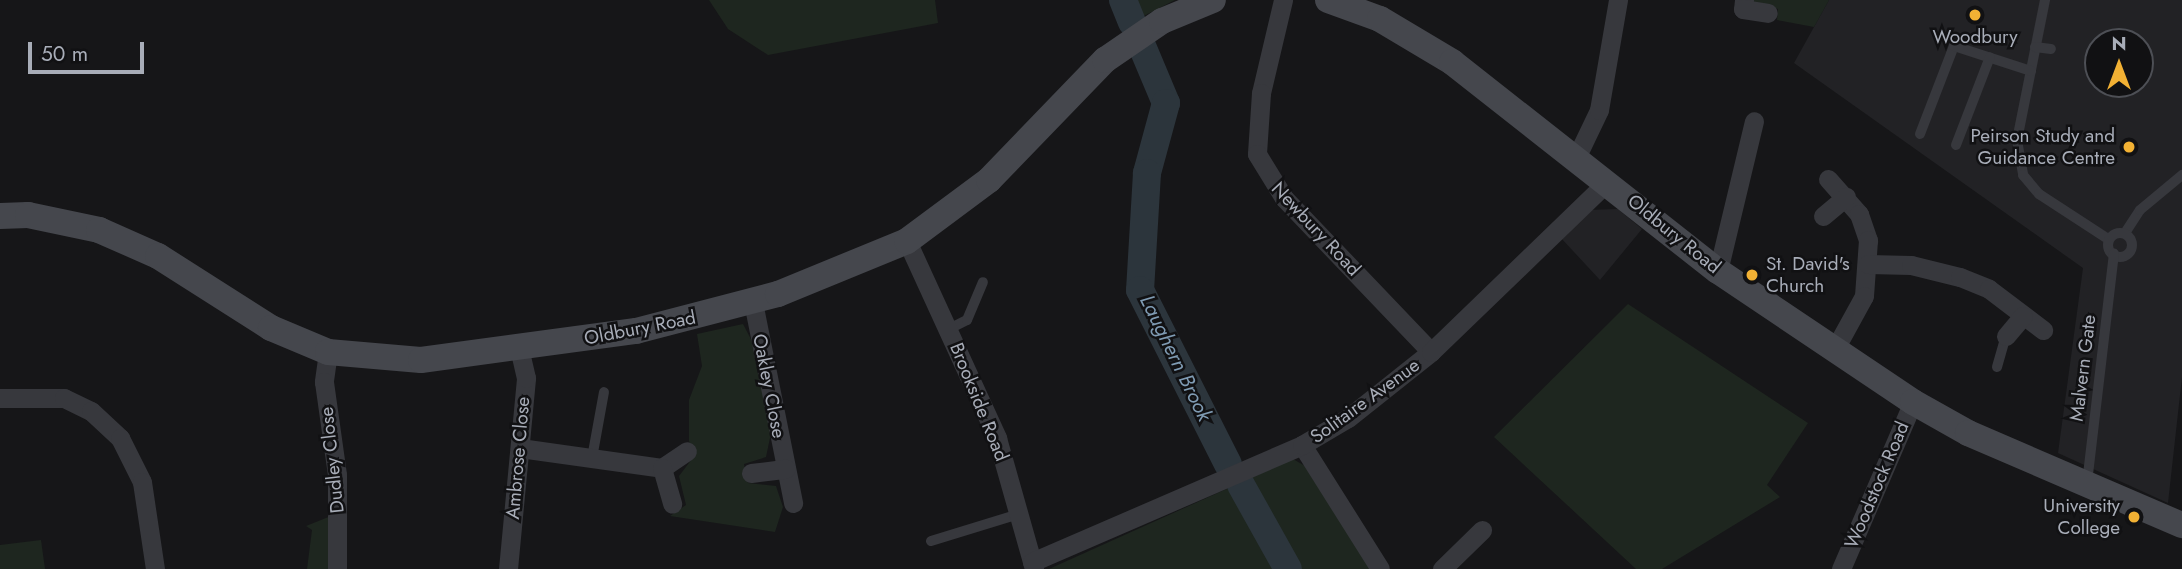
<!DOCTYPE html>
<html>
<head>
<meta charset="utf-8">
<style>
  body { margin:0 }
  #map { position:relative; width:2182px; height:569px; overflow:hidden; background:#161618; font-family:Jost,sans-serif }
  div>[style] { position:absolute }
  [style*='--x'] { left:calc(var(--x)*1px); top:calc(var(--y)*1px); width:calc(var(--w)*1px); rotate:calc(var(--a)*1deg) }
  .built>* { inset:0; background:#222225 }
  .green>* { inset:0; background:#1e261f }
  .river>* { height:28px; margin:-14px; padding:0 14px; transform-origin:14px; border-radius:14px; background:#2c353c }
  .lane>* { height:10px; margin:-5px; padding:0 5px; transform-origin:5px; border-radius:5px; background:#37383d }
  .lane>.ring { margin:-5px; padding:0; box-sizing:content-box; background:none; border:10px solid #37383d; border-radius:50% }
  .street>* { height:19px; margin:-9.5px; padding:0 9.5px; transform-origin:9.5px; border-radius:9.5px; background:#37383d }
  .secondary>* { height:26px; margin:-13px; padding:0 13px; transform-origin:13px; border-radius:13px; background:#45474d }
  .dots>* { width:19px; height:19px; translate:-50% -50%; box-sizing:border-box; border:4px solid #111113; border-radius:50% }
  span { translate:-50% -50%; white-space:nowrap; text-align:center; line-height:1.15; -webkit-text-stroke:5px #111113; paint-order:stroke }
  .poi-label { font-size:19px; color:#a8adb8 }
  .right { translate:-100% -50%; text-align:right }
  .left { translate:0 -50%; text-align:left }
  .street-label { font-size:19px; color:#a8adb8 }
  .water-label { font-size:21px; color:#7f9bb3; font-style:italic }
  .north { position:absolute; left:2084px; top:28px; width:70px; height:70px; box-sizing:border-box; background:#111113; border:2px solid #4d4f55; border-radius:50%; rotate:0deg; font-size:19px; font-weight:700; line-height:28px; text-align:center; color:#a8adb8 }
  .north::after { content:''; display:block; margin:auto; width:24px; height:32px; background:#f2b134; clip-path:polygon(50% 0,100% 100%,50% 72%,0 100%) }
  .scale { position:absolute; left:28px; top:42px; width:116px; height:32px; box-sizing:border-box; border:4px solid #a8adb8; border-top:0; padding-left:9px; font-size:21px; line-height:24px; white-space:nowrap; color:#a8adb8; -webkit-text-stroke:5px #111113; paint-order:stroke }
</style>
</head>
<body>
<div id="map">
  <div class="built">
    <div style="clip-path:polygon(evenodd,1829px 0,2182px 0,2182px 377px,2168px 503px,2058px 453px,2083px 268px,1794px 63px,1829px 0,2098px 42px,2140px 42px,2140px 84px,2098px 84px,2098px 42px)"></div>
    <div style="clip-path:polygon(1618px 209px,1642px 229px,1600px 280px,1561px 238px,1588px 210px)"></div>
  </div>
  <div class="green">
    <div style="clip-path:polygon(709px 0,935px 0,938px 23px,768px 55px,728px 29px)"></div>
    <div style="clip-path:polygon(1123px 0,1175px 0,1132px 22px)"></div>
    <div style="clip-path:polygon(1749px 0,1829px 0,1814px 27px,1777px 20px,1778px 9px)"></div>
    <div style="clip-path:polygon(1628px 304px,1808px 423px,1767px 485px,1780px 497px,1662px 569px,1636px 569px,1494px 437px)"></div>
    <div style="clip-path:polygon(743px 324px,753px 343px,771px 433px,766px 457px,744px 464px,748px 483px,776px 486px,783px 507px,775px 532px,670px 516px,686px 505px,679px 476px,695px 455px,689px 441px,689px 400px,702px 366px,697px 334px)"></div>
    <div style="clip-path:polygon(1293px 459px,1305px 466px,1370px 569px,1049px 569px)"></div>
    <div style="clip-path:polygon(331px 516px,328px 569px,307px 569px,312px 530px,306px 526px)"></div>
    <div style="clip-path:polygon(41px 540px,45px 569px,0 569px,0 545px)"></div>
  </div>
  <div class="river">
    <div style="--x:1123;--y:0;--w:24;--a:68"></div>
    <div style="--x:1142;--y:46;--w:62;--a:67.2"></div>
    <div style="--x:1166;--y:103;--w:73;--a:105.2"></div>
    <div style="--x:1147;--y:173;--w:117;--a:93.4"></div>
    <div style="--x:1140;--y:290;--w:195;--a:63.2"></div>
    <div style="--x:1241;--y:485;--w:96;--a:60.8"></div>
  </div>
  <div class="lane">
    <div style="--x:2045;--y:0;--w:143;--a:101.3"></div>
    <div style="--x:2017;--y:140;--w:36;--a:80"></div>
    <div style="--x:2023;--y:175;--w:25;--a:50"></div>
    <div style="--x:2039;--y:194;--w:82;--a:33.1"></div>
    <div style="--x:2035;--y:47;--w:16;--a:7"></div>
    <div style="--x:1920;--y:134;--w:94;--a:-68.9"></div>
    <div style="--x:1954;--y:46;--w:81;--a:18"></div>
    <div style="--x:1956;--y:145;--w:94;--a:-68.9"></div>
    <div style="--x:2125;--y:233;--w:27;--a:-57"></div>
    <div style="--x:2140;--y:210;--w:55;--a:-39.8"></div>
    <div class="ring" style="left:2108px;top:233px;width:14px;height:14px"></div>
    <div style="--x:949;--y:329;--w:20;--a:-27"></div>
    <div style="--x:967;--y:320;--w:41;--a:-67.2"></div>
    <div style="--x:1997;--y:367;--w:32;--a:-74"></div>
    <div style="--x:592;--y:458;--w:67;--a:-79.7"></div>
    <div style="--x:2087;--y:483;--w:231;--a:-83.3"></div>
    <div style="--x:931;--y:541;--w:92;--a:-17.1"></div>
  </div>
  <div class="street">
    <div style="--x:1283;--y:0;--w:96;--a:103.3"></div>
    <div style="--x:1261;--y:93;--w:61;--a:93.8"></div>
    <div style="--x:1257;--y:154;--w:52;--a:58.5"></div>
    <div style="--x:1284;--y:198;--w:213;--a:46.3"></div>
    <div style="--x:1744;--y:0;--w:9;--a:96"></div>
    <div style="--x:1743;--y:9;--w:25;--a:9"></div>
    <div style="--x:1577;--y:156;--w:51;--a:-64.4"></div>
    <div style="--x:1599;--y:110;--w:112;--a:-80.2"></div>
    <div style="--x:1828;--y:179;--w:47;--a:48.5"></div>
    <div style="--x:1859;--y:214;--w:28;--a:71"></div>
    <div style="--x:1868;--y:240;--w:56;--a:94.1"></div>
    <div style="--x:1864;--y:296;--w:58;--a:118.8"></div>
    <div style="--x:1823;--y:216;--w:30;--a:-40"></div>
    <div style="--x:907;--y:241;--w:217;--a:65.4"></div>
    <div style="--x:997;--y:438;--w:136;--a:74.2"></div>
    <div style="--x:1868;--y:264;--w:43;--a:1.3"></div>
    <div style="--x:1911;--y:265;--w:50;--a:13.8"></div>
    <div style="--x:1960;--y:277;--w:31;--a:22"></div>
    <div style="--x:1989;--y:289;--w:68;--a:37.2"></div>
    <div style="--x:1718;--y:271;--w:154;--a:-76.5"></div>
    <div style="--x:753;--y:302;--w:205;--a:78.7"></div>
    <div style="--x:2006;--y:336;--w:26;--a:-50"></div>
    <div style="--x:328;--y:352;--w:30;--a:98"></div>
    <div style="--x:324;--y:382;--w:94;--a:82"></div>
    <div style="--x:337;--y:475;--w:94;--a:90"></div>
    <div style="--x:0;--y:398;--w:64;--a:0"></div>
    <div style="--x:64;--y:398;--w:30;--a:26"></div>
    <div style="--x:91;--y:411;--w:40;--a:43"></div>
    <div style="--x:120;--y:438;--w:49;--a:63.4"></div>
    <div style="--x:142;--y:482;--w:88;--a:81.5"></div>
    <div style="--x:1302;--y:445;--w:146;--a:57.8"></div>
    <div style="--x:520;--y:448;--w:143;--a:8"></div>
    <div style="--x:662;--y:468;--w:30;--a:-34"></div>
    <div style="--x:662;--y:468;--w:37;--a:74"></div>
    <div style="--x:751;--y:473;--w:35;--a:-7"></div>
    <div style="--x:1032;--y:562;--w:294;--a:-23.4"></div>
    <div style="--x:1302;--y:445;--w:53;--a:-30.4"></div>
    <div style="--x:1348;--y:418;--w:106;--a:-38.5"></div>
    <div style="--x:1431;--y:352;--w:246;--a:-44"></div>
    <div style="--x:508;--y:569;--w:192;--a:-84.6"></div>
    <div style="--x:526;--y:378;--w:31;--a:-103"></div>
    <div style="--x:1442;--y:569;--w:56;--a:-44.3"></div>
    <div style="--x:1841;--y:569;--w:182;--a:-66.7"></div>
  </div>
  <div class="secondary">
    <div style="--x:1328;--y:0;--w:55;--a:20.1"></div>
    <div style="--x:1380;--y:19;--w:84;--a:30.8"></div>
    <div style="--x:1452;--y:62;--w:338;--a:38.2"></div>
    <div style="--x:1718;--y:271;--w:235;--a:33.9"></div>
    <div style="--x:1913;--y:402;--w:63;--a:29.4"></div>
    <div style="--x:1968;--y:433;--w:233;--a:23.3"></div>
    <div style="--x:0;--y:216;--w:28;--a:-2"></div>
    <div style="--x:28;--y:215;--w:73;--a:11.9"></div>
    <div style="--x:99;--y:230;--w:64;--a:23.8"></div>
    <div style="--x:158;--y:256;--w:134;--a:32.5"></div>
    <div style="--x:271;--y:328;--w:62;--a:22.8"></div>
    <div style="--x:328;--y:352;--w:93;--a:4.9"></div>
    <div style="--x:421;--y:360;--w:217;--a:-7.7"></div>
    <div style="--x:636;--y:331;--w:147;--a:-14.6"></div>
    <div style="--x:778;--y:294;--w:139;--a:-22.3"></div>
    <div style="--x:907;--y:241;--w:102;--a:-36.6"></div>
    <div style="--x:989;--y:180;--w:167;--a:-46"></div>
    <div style="--x:1105;--y:60;--w:69;--a:-34.4"></div>
    <div style="--x:1162;--y:21;--w:55;--a:-22.4"></div>
  </div>
  <div class="dots">
    <div style="left:1975px;top:15px;background:#f2b134"></div>
    <div style="left:2129px;top:147px;background:#f2b134"></div>
    <div style="left:1752px;top:275px;background:#f2b134"></div>
    <div style="left:2134px;top:517px;background:#f2b134"></div>
  </div>
  <div class="poi-label">
    <span style="left:1975px;top:37px">Woodbury</span>
    <span class="right" style="left:2115px;top:147px">Peirson Study and<br>Guidance Centre</span>
    <span class="left" style="left:1766px;top:275px">St. David's<br>Church</span>
    <span class="right" style="left:2120px;top:517px">University<br>College</span>
  </div>
  <div class="street-label">
    <span style="left:1316px;top:229px;rotate:47deg">Newbury Road</span>
    <span style="left:1674px;top:234px;rotate:39deg">Oldbury Road</span>
    <span style="left:640px;top:328px;rotate:-11deg">Oldbury Road</span>
    <span style="left:2083px;top:368px;rotate:-83deg">Malvern Gate</span>
    <span style="left:769px;top:386px;rotate:79deg">Oakley Close</span>
    <span style="left:1365px;top:401px;rotate:-36deg">Solitaire Avenue</span>
    <span style="left:979px;top:402px;rotate:68deg">Brookside Road</span>
    <span style="left:518px;top:458px;rotate:-85deg">Ambrose Close</span>
    <span style="left:332px;top:460px;rotate:-96deg">Dudley Close</span>
    <span style="left:1877px;top:485px;rotate:-67deg">Woodstock Road</span>
  </div>
  <div class="water-label">
    <span style="left:1176px;top:358px;rotate:64deg">Laughern Brook</span>
  </div>
  <div class="north">N</div>
  <div class="scale">50 m</div>
</div>
</body>
</html>
